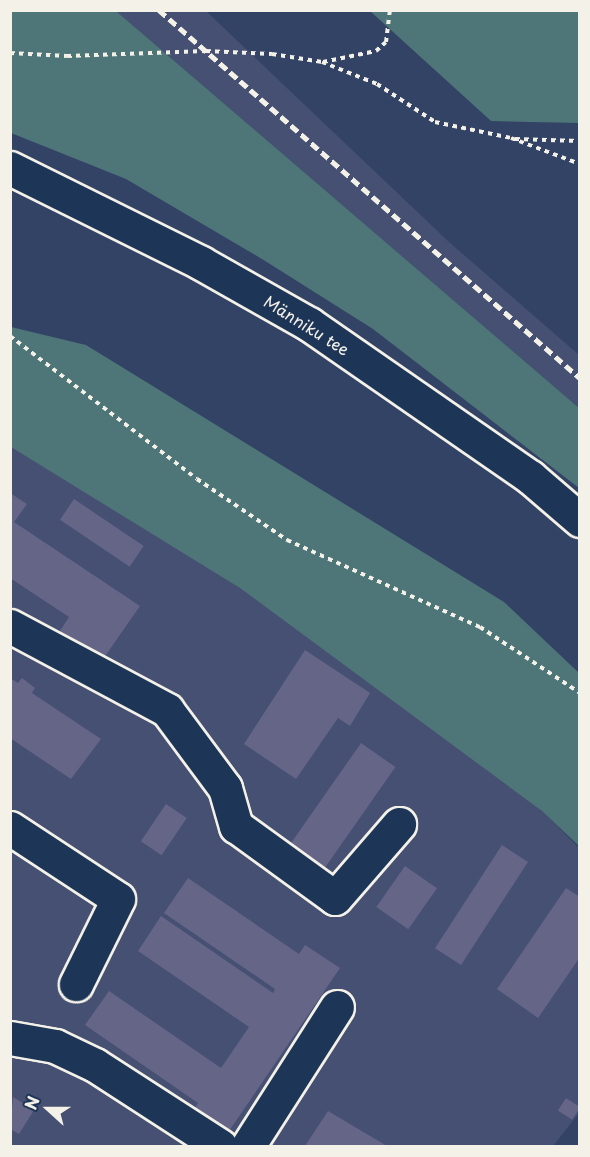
<!DOCTYPE html>
<html>
<head>
<meta charset="utf-8">
<style>
  body { margin:0 }
  #map { position:relative; width:590px; height:1157px; overflow:hidden; background:#334366; font-family:"Playpen Sans",sans-serif }
  div>[style] { position:absolute }
  [style*='--x'] { left:calc(var(--x)*1px); top:calc(var(--y)*1px); width:calc(var(--w)*1px); rotate:calc(var(--a)*1deg) }
  .built>* { inset:0; background:#465072 }
  .green>* { inset:0; background:#4e7578 }
  .building>* { inset:0; background:#656588; transform-origin:0 0 }
  .path>* { height:4px; margin-top:-2px; transform-origin:0; background:repeating-linear-gradient(90deg,#f4f1e8 0 4.5px,transparent 0 9px) }
  .roads { filter:drop-shadow(2px 0 #f4f1e8) drop-shadow(-2px 0 #f4f1e8) drop-shadow(0 2px #f4f1e8) drop-shadow(0 -2px #f4f1e8) }
  .minor>* { height:33px; margin:-16.5px; padding:0 16.5px; transform-origin:16.5px; border-radius:16.5px; background:#1d3557 }
  .rail>* { height:4.5px; margin-top:-2.25px; transform-origin:0; background:repeating-linear-gradient(90deg,#f4f1e8 0 9px,transparent 0 13.5px) }
  span { translate:-50% -50%; white-space:nowrap; text-align:center; line-height:1.15; -webkit-text-stroke:5px #1d3557; paint-order:stroke }
  .street-label { font-size:16px; color:#f4f1e8 }
  .frame { position:absolute; inset:0; border:12px solid #f4f1e8; pointer-events:none }
  .north { position:absolute; left:18px; top:1079px; width:60px; height:60px; -webkit-text-stroke:4px #1d3557; paint-order:stroke; rotate:291deg; font-size:16px; font-weight:700; line-height:24px; text-align:center; color:#f4f1e8 }
  .north::after { content:''; display:block; margin:auto; width:21px; height:27px; background:#f4f1e8; clip-path:polygon(50% 0,100% 100%,50% 72%,0 100%) }
</style>
</head>
<body>
<div id="map">
  <div class="built">
    <div style="clip-path:polygon(116px 11px,206px 11px,449px 242px,579px 355px,579px 408px)"></div>
    <div style="clip-path:polygon(10px 438px,377px 644px,579px 848px,579px 1113px,553px 1146px,11px 1146px)"></div>
  </div>
  <div class="green">
    <div style="clip-path:polygon(10px 11px,116px 11px,579px 408px,579px 488px,373px 329px,262px 259px,126px 179px,11px 133px)"></div>
    <div style="clip-path:polygon(370px 11px,579px 11px,579px 123px,491px 121px)"></div>
    <div style="clip-path:polygon(11px 327px,86px 345px,504px 602px,579px 673px,579px 846px,542px 811px,240px 588px,11px 447px)"></div>
  </div>
  <div class="building">
    <div style="clip-path:polygon(10px 493px,27px 504px,14px 522px,140px 606px,101px 662px,58px 634px,69px 617px,10px 578px)"></div>
    <div style="left:74px;top:499px;width:84px;height:25px;rotate:34deg"></div>
    <div style="clip-path:polygon(305px 650px,370px 693px,350px 726px,338px 718px,296px 779px,244px 744px)"></div>
    <div style="clip-path:polygon(10px 678px,18px 683px,22px 678px,35px 688px,32px 693px,101px 739px,71px 779px,10px 738px)"></div>
    <div style="left:361px;top:743px;width:42px;height:125px;rotate:35deg"></div>
    <div style="left:166px;top:804px;width:25px;height:45px;rotate:34deg"></div>
    <div style="left:502px;top:845px;width:31px;height:123px;rotate:33deg"></div>
    <div style="left:405px;top:866px;width:39px;height:50px;rotate:35deg"></div>
    <div style="clip-path:polygon(188px 878px,299px 954px,305px 945px,340px 968px,225px 1137px,191px 1114px,198px 1103px,85px 1025px,109px 991px,221px 1068px,249px 1027px,138px 951px,161px 916px,273px 993px,275px 989px,164px 913px)"></div>
    <div style="clip-path:polygon(566px 888px,580px 897px,580px 957px,538px 1018px,497px 989px)"></div>
    <div style="clip-path:polygon(13px 1097px,34px 1110px,19px 1134px,10px 1129px)"></div>
    <div style="left:566px;top:1098px;width:17px;height:15px;rotate:33deg"></div>
    <div style="clip-path:polygon(328px 1111px,387px 1146px,305px 1146px)"></div>
  </div>
  <div class="path">
    <div style="--x:10;--y:53;--w:57;--a:3"></div>
    <div style="--x:67;--y:56;--w:139;--a:-2.1"></div>
    <div style="--x:206;--y:51;--w:66;--a:2.6"></div>
    <div style="--x:272;--y:54;--w:51;--a:9.1"></div>
    <div style="--x:322;--y:62;--w:59;--a:21.8"></div>
    <div style="--x:377;--y:84;--w:69;--a:33.2"></div>
    <div style="--x:435;--y:122;--w:78;--a:11.9"></div>
    <div style="--x:511;--y:138;--w:74;--a:20.6"></div>
    <div style="--x:323;--y:62;--w:54;--a:-11.7"></div>
    <div style="--x:376;--y:51;--w:13;--a:-42"></div>
    <div style="--x:386;--y:42;--w:32;--a:-83"></div>
    <div style="--x:515;--y:139;--w:65;--a:1.8"></div>
    <div style="--x:10;--y:336;--w:235;--a:37.4"></div>
    <div style="--x:197;--y:479;--w:109;--a:34.1"></div>
    <div style="--x:287;--y:540;--w:212;--a:24.3"></div>
    <div style="--x:480;--y:627;--w:120;--a:33.4"></div>
  </div>
  <div class="roads">
    <div class="minor">
      <div style="--x:10;--y:168;--w:213;--a:26.4"></div>
      <div style="--x:201;--y:263;--w:124;--a:29.5"></div>
      <div style="--x:309;--y:324;--w:269;--a:34.7"></div>
      <div style="--x:530;--y:477;--w:66;--a:40.7"></div>
      <div style="--x:10;--y:626;--w:178;--a:28.1"></div>
      <div style="--x:167;--y:710;--w:97;--a:53.4"></div>
      <div style="--x:225;--y:788;--w:40;--a:74"></div>
      <div style="--x:236;--y:826;--w:122;--a:36"></div>
      <div style="--x:335;--y:898;--w:98;--a:-49.1"></div>
      <div style="--x:10;--y:828;--w:129;--a:33.3"></div>
      <div style="--x:118;--y:899;--w:95;--a:116.3"></div>
      <div style="--x:10;--y:1038;--w:46;--a:10.1"></div>
      <div style="--x:55;--y:1046;--w:44;--a:25.4"></div>
      <div style="--x:95;--y:1065;--w:149;--a:32.9"></div>
      <div style="--x:248;--y:1146;--w:165;--a:-57.4"></div>
    </div>
  </div>
  <div class="rail">
    <div style="--x:159;--y:10;--w:559;--a:41.16"></div>
  </div>
  <div class="street-label">
    <span style="left:307px;top:325px;rotate:32deg">Männiku tee</span>
  </div>
  <div class="frame"></div>
  <div class="north">N</div>
</div>
</body>
</html>
